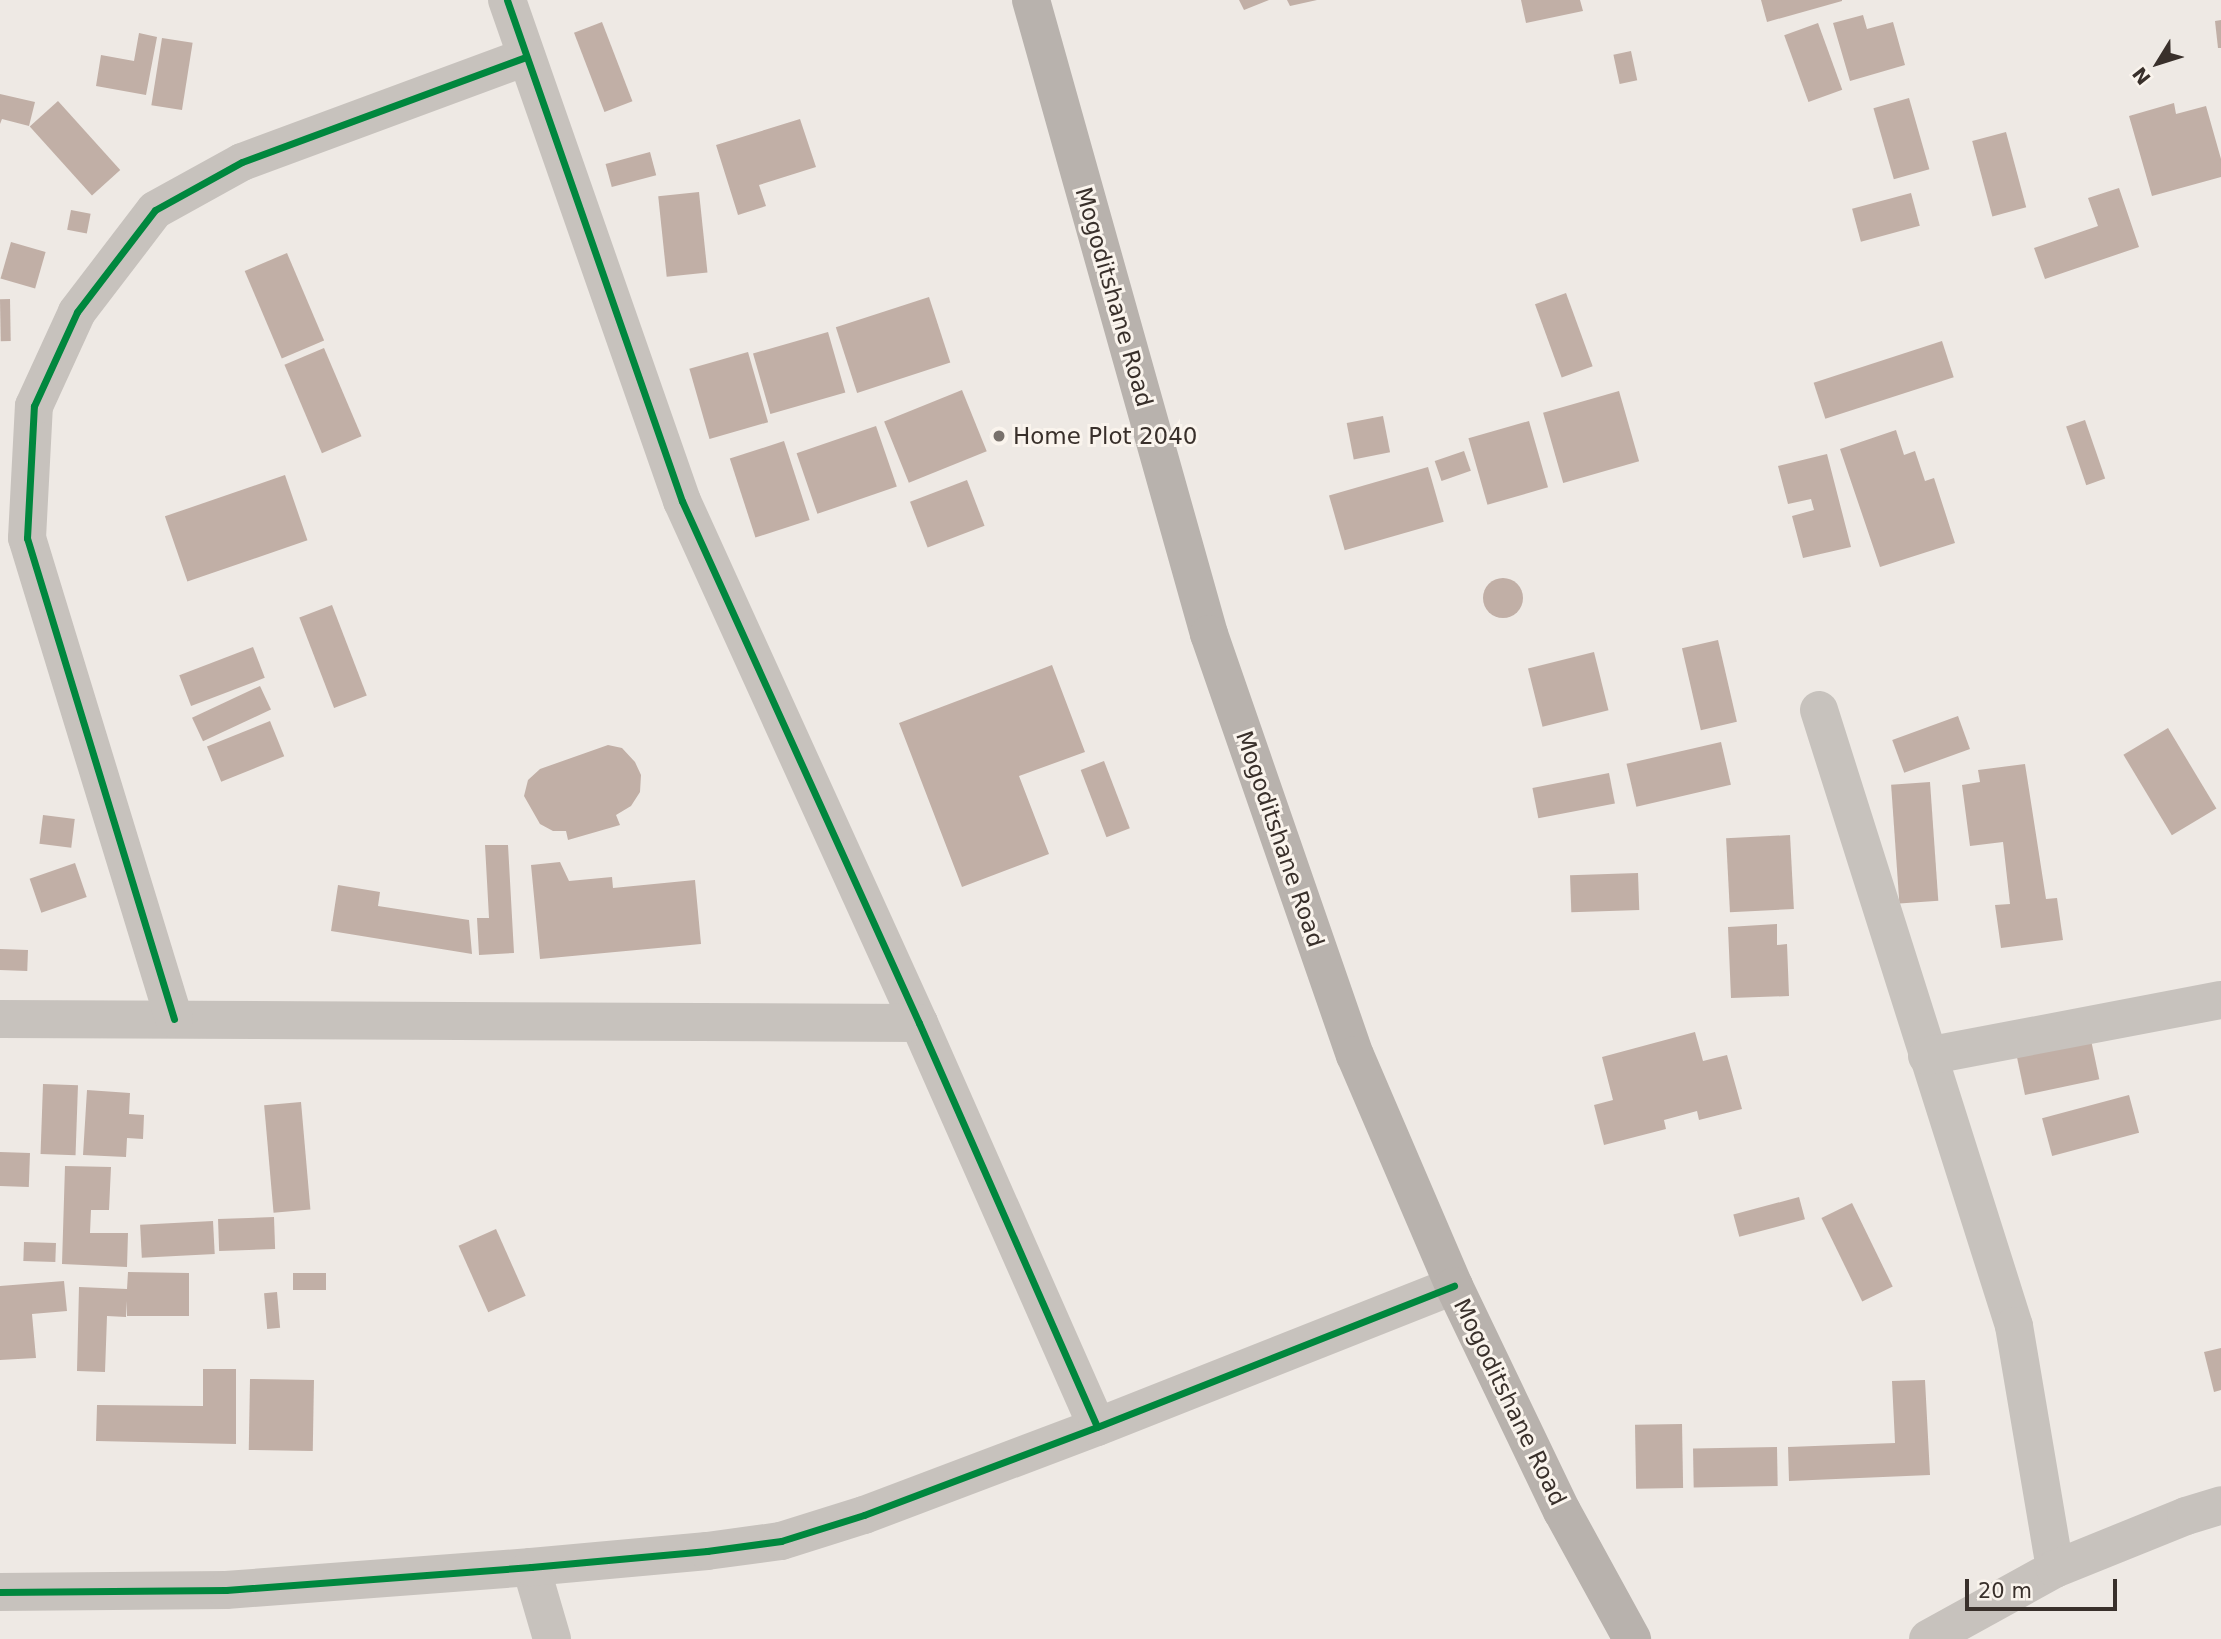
<!DOCTYPE html>
<html>
<head>
<meta charset="utf-8">
<style>
  body { margin:0 }
  #map { position:relative; width:2221px; height:1639px; overflow:hidden; background:#eee9e4; font-family:"DejaVu Sans",sans-serif }
  div>[style] { position:absolute }
  [style*='--x'] { left:calc(var(--x)*1px); top:calc(var(--y)*1px); width:calc(var(--w)*1px); rotate:calc(var(--a)*1deg) }
  .building>* { inset:0; background:#c1afa6; transform-origin:0 0 }
  .round { border-radius:50% }
  .minor>* { height:38px; margin:-19px; padding:0 19px; transform-origin:19px; border-radius:19px; background:#c7c2bd }
  .secondary>* { height:38px; margin:-19px; padding:0 19px; transform-origin:19px; border-radius:19px; background:#b8b2ad }
  .cycleway>* { height:7px; margin:-3.5px; padding:0 3.5px; transform-origin:3.5px; border-radius:3.5px; background:#00873e }
  .dots>* { width:19px; height:19px; translate:-50% -50%; box-sizing:border-box; border:4px solid #faf4ed; border-radius:50% }
  span { translate:-50% -50%; white-space:nowrap; text-align:center; line-height:1.15; -webkit-text-stroke:6px #faf4ed; paint-order:stroke }
  .street-label { font-size:23px; color:#39302b }
  .poi-label { font-size:23px; color:#39302b }
  .left { translate:0 -50%; text-align:left }
  .north { position:absolute; left:2123px; top:28px; width:70px; height:70px; -webkit-text-stroke:5px #faf4ed; paint-order:stroke; rotate:232deg; font-size:19px; font-weight:700; line-height:28px; text-align:center; color:#39302b }
  .north::after { content:''; display:block; margin:auto; width:24px; height:32px; background:#39302b; clip-path:polygon(50% 0,100% 100%,50% 72%,0 100%) }
  .scale { position:absolute; left:1965px; top:1579px; width:152px; height:32px; box-sizing:border-box; border:4px solid #39302b; border-top:0; padding-left:9px; font-size:21px; line-height:24px; white-space:nowrap; color:#39302b; -webkit-text-stroke:5px #faf4ed; paint-order:stroke }
</style>
</head>
<body>
<div id="map">
  <div class="building">
    <div style="clip-path:polygon(1239px 0,1269px 0,1244px 10px)"></div>
    <div style="clip-path:polygon(1287px 0,1317px 0,1290px 6px)"></div>
    <div style="clip-path:polygon(1521px 0,1580px 0,1583px 11px,1526px 23px)"></div>
    <div style="clip-path:polygon(1761px 0,1842px 0,1842px 1px,1767px 22px)"></div>
    <div style="clip-path:polygon(1863px 15px,1867px 29px,1893px 22px,1905px 65px,1850px 81px,1833px 23px)"></div>
    <div style="clip-path:polygon(2221px 20px,2221px 48px,2218px 48px,2215px 21px)"></div>
    <div style="left:602px;top:22px;width:85px;height:30px;rotate:69deg"></div>
    <div style="left:1818px;top:23px;width:71px;height:36px;rotate:70deg"></div>
    <div style="clip-path:polygon(139px 33px,157px 37px,146px 95px,96px 86px,101px 55px,134px 61px)"></div>
    <div style="left:162px;top:38px;width:31px;height:68px;rotate:9deg"></div>
    <div style="left:1631px;top:51px;width:30px;height:18px;rotate:78deg"></div>
    <div style="clip-path:polygon(0 94px,35px 102px,29px 126px,2px 119px,0 124px)"></div>
    <div style="left:1909px;top:98px;width:74px;height:37px;rotate:74deg"></div>
    <div style="left:58px;top:101px;width:93px;height:38px;rotate:48deg"></div>
    <div style="clip-path:polygon(2174px 103px,2176px 114px,2206px 106px,2221px 159px,2221px 177px,2152px 196px,2129px 116px)"></div>
    <div style="clip-path:polygon(800px 119px,816px 167px,759px 185px,766px 206px,738px 215px,716px 145px)"></div>
    <div style="left:2006px;top:132px;width:78px;height:35px;rotate:75deg"></div>
    <div style="left:650px;top:152px;width:24px;height:46px;rotate:75deg"></div>
    <div style="clip-path:polygon(2119px 188px,2139px 247px,2045px 279px,2034px 248px,2098px 226px,2088px 198px)"></div>
    <div style="left:699px;top:192px;width:81px;height:41px;rotate:84deg"></div>
    <div style="left:1911px;top:193px;width:34px;height:61px;rotate:75deg"></div>
    <div style="left:71px;top:210px;width:20px;height:20px;rotate:11deg"></div>
    <div style="left:11px;top:242px;width:36px;height:38px;rotate:16deg"></div>
    <div style="left:287px;top:253px;width:95px;height:46px;rotate:67deg"></div>
    <div style="left:1566px;top:293px;width:78px;height:33px;rotate:70deg"></div>
    <div style="left:929px;top:297px;width:69px;height:98px;rotate:72deg"></div>
    <div style="left:10px;top:299px;width:42px;height:10px;rotate:89deg"></div>
    <div style="left:828px;top:332px;width:63px;height:78px;rotate:74deg"></div>
    <div style="left:1942px;top:341px;width:38px;height:135px;rotate:72deg"></div>
    <div style="left:324px;top:348px;width:96px;height:43px;rotate:67deg"></div>
    <div style="left:748px;top:352px;width:73px;height:61px;rotate:74deg"></div>
    <div style="left:962px;top:390px;width:66px;height:84px;rotate:68deg"></div>
    <div style="left:1619px;top:391px;width:73px;height:79px;rotate:74deg"></div>
    <div style="left:1383px;top:416px;width:37px;height:37px;rotate:79deg"></div>
    <div style="left:2085px;top:420px;width:62px;height:20px;rotate:71deg"></div>
    <div style="left:1529px;top:421px;width:69px;height:63px;rotate:74deg"></div>
    <div style="left:876px;top:426px;width:64px;height:84px;rotate:71deg"></div>
    <div style="clip-path:polygon(1896px 430px,1904px 455px,1915px 451px,1925px 481px,1934px 478px,1955px 543px,1880px 567px,1840px 449px)"></div>
    <div style="left:784px;top:441px;width:83px;height:57px;rotate:72deg"></div>
    <div style="left:1464px;top:451px;width:21px;height:31px;rotate:71deg"></div>
    <div style="clip-path:polygon(1827px 454px,1851px 547px,1803px 558px,1792px 516px,1814px 510px,1811px 499px,1788px 504px,1778px 466px)"></div>
    <div style="left:1428px;top:467px;width:57px;height:103px;rotate:74deg"></div>
    <div style="left:285px;top:475px;width:69px;height:127px;rotate:71deg"></div>
    <div style="left:967px;top:480px;width:49px;height:61px;rotate:69deg"></div>
    <div class="round" style="left:1483px;top:578px;width:40px;height:40px"></div>
    <div style="left:332px;top:605px;width:97px;height:35px;rotate:69deg"></div>
    <div style="left:1718px;top:640px;width:84px;height:37px;rotate:77deg"></div>
    <div style="left:253px;top:647px;width:33px;height:79px;rotate:69deg"></div>
    <div style="left:1594px;top:652px;width:60px;height:68px;rotate:76deg"></div>
    <div style="clip-path:polygon(1052px 665px,1085px 752px,1019px 776px,1049px 854px,962px 887px,899px 723px)"></div>
    <div style="left:260px;top:686px;width:26px;height:75px;rotate:65deg"></div>
    <div style="left:1958px;top:716px;width:35px;height:70px;rotate:70deg"></div>
    <div style="left:270px;top:721px;width:38px;height:68px;rotate:68deg"></div>
    <div style="left:2168px;top:728px;width:94px;height:52px;rotate:59deg"></div>
    <div style="left:1721px;top:742px;width:44px;height:97px;rotate:77deg"></div>
    <div style="clip-path:polygon(608px 745px,622px 748px,635px 762px,641px 775px,640px 792px,631px 806px,616px 815px,620px 825px,568px 840px,566px 831px,553px 831px,540px 824px,524px 796px,528px 780px,540px 769px)"></div>
    <div style="left:1104px;top:761px;width:72px;height:25px;rotate:69deg"></div>
    <div style="clip-path:polygon(2025px 764px,2046px 899px,2057px 898px,2063px 940px,2001px 948px,1995px 905px,2010px 904px,2003px 842px,1970px 846px,1962px 785px,1980px 782px,1978px 770px)"></div>
    <div style="left:1609px;top:773px;width:31px;height:78px;rotate:79deg"></div>
    <div style="left:1930px;top:782px;width:119px;height:39px;rotate:86deg"></div>
    <div style="left:43px;top:815px;width:32px;height:29px;rotate:7deg"></div>
    <div style="left:1790px;top:835px;width:74px;height:64px;rotate:87deg"></div>
    <div style="clip-path:polygon(485px 845px,508px 845px,514px 953px,479px 955px,477px 918px,489px 918px)"></div>
    <div style="clip-path:polygon(560px 862px,569px 881px,612px 877px,613px 888px,695px 880px,701px 944px,540px 959px,531px 865px)"></div>
    <div style="left:75px;top:863px;width:36px;height:48px;rotate:71deg"></div>
    <div style="left:1638px;top:873px;width:37px;height:68px;rotate:88deg"></div>
    <div style="clip-path:polygon(338px 885px,380px 892px,378px 906px,469px 920px,472px 954px,331px 931px)"></div>
    <div style="clip-path:polygon(1777px 924px,1777px 945px,1787px 944px,1789px 996px,1731px 998px,1728px 927px)"></div>
    <div style="left:0;top:949px;width:28px;height:21px;rotate:2deg"></div>
    <div style="clip-path:polygon(1695px 1032px,1703px 1061px,1727px 1055px,1742px 1109px,1699px 1120px,1697px 1111px,1664px 1120px,1666px 1129px,1604px 1145px,1594px 1105px,1613px 1100px,1602px 1057px)"></div>
    <div style="left:2091px;top:1040px;width:40px;height:76px;rotate:78deg"></div>
    <div style="left:43px;top:1084px;width:35px;height:70px;rotate:2deg"></div>
    <div style="clip-path:polygon(87px 1090px,130px 1093px,129px 1114px,144px 1115px,143px 1139px,127px 1138px,126px 1157px,83px 1155px)"></div>
    <div style="left:2129px;top:1095px;width:39px;height:90px;rotate:75deg"></div>
    <div style="left:301px;top:1102px;width:108px;height:37px;rotate:85deg"></div>
    <div style="left:0;top:1152px;width:30px;height:34px;rotate:2deg"></div>
    <div style="clip-path:polygon(65px 1166px,111px 1167px,109px 1210px,91px 1210px,90px 1233px,128px 1233px,127px 1267px,62px 1264px)"></div>
    <div style="left:1799px;top:1197px;width:23px;height:68px;rotate:75deg"></div>
    <div style="left:1852px;top:1203px;width:93px;height:34px;rotate:64deg"></div>
    <div style="left:274px;top:1217px;width:32px;height:56px;rotate:88deg"></div>
    <div style="left:213px;top:1221px;width:33px;height:73px;rotate:87deg"></div>
    <div style="left:496px;top:1229px;width:73px;height:41px;rotate:66deg"></div>
    <div style="left:24px;top:1242px;width:32px;height:19px;rotate:2deg"></div>
    <div style="clip-path:polygon(128px 1272px,189px 1273px,189px 1316px,127px 1316px,126px 1301px,126px 1317px,107px 1316px,105px 1372px,77px 1371px,79px 1287px,127px 1289px)"></div>
    <div style="left:326px;top:1273px;width:17px;height:33px;rotate:90deg"></div>
    <div style="clip-path:polygon(64px 1281px,67px 1311px,32px 1314px,36px 1358px,0 1360px,0 1286px)"></div>
    <div style="left:277px;top:1292px;width:36px;height:13px;rotate:85deg"></div>
    <div style="clip-path:polygon(2221px 1348px,2221px 1390px,2214px 1392px,2204px 1352px)"></div>
    <div style="clip-path:polygon(203px 1369px,236px 1369px,236px 1444px,96px 1441px,97px 1405px,203px 1406px)"></div>
    <div style="left:250px;top:1379px;width:64px;height:71px;rotate:1deg"></div>
    <div style="clip-path:polygon(1925px 1380px,1930px 1475px,1789px 1481px,1788px 1447px,1895px 1443px,1892px 1381px)"></div>
    <div style="left:1682px;top:1424px;width:64px;height:47px;rotate:89deg"></div>
    <div style="left:1777px;top:1447px;width:39px;height:84px;rotate:89deg"></div>
  </div>
  <div class="minor">
    <div style="--x:507;--y:0;--w:531;--a:70.75"></div>
    <div style="--x:682;--y:501;--w:573;--a:65.58"></div>
    <div style="--x:919;--y:1023;--w:441;--a:66.2"></div>
    <div style="--x:1819;--y:710;--w:646;--a:72.43"></div>
    <div style="--x:2014;--y:1326;--w:246;--a:80.4"></div>
    <div style="--x:0;--y:1019;--w:919;--a:0.25"></div>
    <div style="--x:174;--y:1019;--w:503;--a:-106.99"></div>
    <div style="--x:27;--y:538;--w:132;--a:-87"></div>
    <div style="--x:34;--y:406;--w:103;--a:-65.4"></div>
    <div style="--x:77;--y:312;--w:128;--a:-52.6"></div>
    <div style="--x:155;--y:210;--w:99;--a:-28.9"></div>
    <div style="--x:242;--y:162;--w:303;--a:-20.3"></div>
    <div style="--x:1927;--y:1056;--w:299;--a:-10.8"></div>
    <div style="--x:531;--y:1567;--w:75;--a:73.7"></div>
    <div style="--x:0;--y:1592;--w:226;--a:-0.5"></div>
    <div style="--x:226;--y:1590;--w:306;--a:-4.3"></div>
    <div style="--x:531;--y:1567;--w:177;--a:-5.2"></div>
    <div style="--x:707;--y:1551;--w:75;--a:-7.7"></div>
    <div style="--x:781;--y:1541;--w:87;--a:-17.4"></div>
    <div style="--x:864;--y:1515;--w:249;--a:-20.7"></div>
    <div style="--x:1097;--y:1427;--w:384;--a:-21.6"></div>
    <div style="--x:1928;--y:1639;--w:145;--a:-28.9"></div>
    <div style="--x:2055;--y:1569;--w:141;--a:-22"></div>
    <div style="--x:2186;--y:1516;--w:37;--a:-17"></div>
  </div>
  <div class="secondary">
    <div style="--x:1031;--y:0;--w:659;--a:74.32"></div>
    <div style="--x:1209;--y:634;--w:446;--a:70.9"></div>
    <div style="--x:1355;--y:1055;--w:251;--a:66.8"></div>
    <div style="--x:1454;--y:1286;--w:250;--a:64.4"></div>
    <div style="--x:1562;--y:1511;--w:146;--a:61.3"></div>
  </div>
  <div class="cycleway">
    <div style="--x:507;--y:0;--w:531;--a:70.75"></div>
    <div style="--x:682;--y:501;--w:573;--a:65.58"></div>
    <div style="--x:919;--y:1023;--w:441;--a:66.2"></div>
    <div style="--x:174;--y:1019;--w:503;--a:-106.99"></div>
    <div style="--x:27;--y:538;--w:132;--a:-87"></div>
    <div style="--x:34;--y:406;--w:103;--a:-65.4"></div>
    <div style="--x:77;--y:312;--w:128;--a:-52.6"></div>
    <div style="--x:155;--y:210;--w:99;--a:-28.9"></div>
    <div style="--x:242;--y:162;--w:303;--a:-20.3"></div>
    <div style="--x:0;--y:1592;--w:226;--a:-0.5"></div>
    <div style="--x:226;--y:1590;--w:306;--a:-4.3"></div>
    <div style="--x:531;--y:1567;--w:177;--a:-5.2"></div>
    <div style="--x:707;--y:1551;--w:75;--a:-7.7"></div>
    <div style="--x:781;--y:1541;--w:87;--a:-17.4"></div>
    <div style="--x:864;--y:1515;--w:249;--a:-20.7"></div>
    <div style="--x:1097;--y:1427;--w:384;--a:-21.6"></div>
  </div>
  <div class="dots">
    <div style="left:999px;top:436px;background:#78716c"></div>
  </div>
  <div class="street-label">
    <span style="left:1114px;top:297px;rotate:74deg">Mogoditshane Road</span>
    <span style="left:1280px;top:839px;rotate:71deg">Mogoditshane Road</span>
    <span style="left:1510px;top:1402px;rotate:64deg">Mogoditshane Road</span>
  </div>
  <div class="poi-label">
    <span class="left" style="left:1013px;top:436px">Home Plot 2040</span>
  </div>
  <div class="north">N</div>
  <div class="scale">20 m</div>
</div>
</body>
</html>
